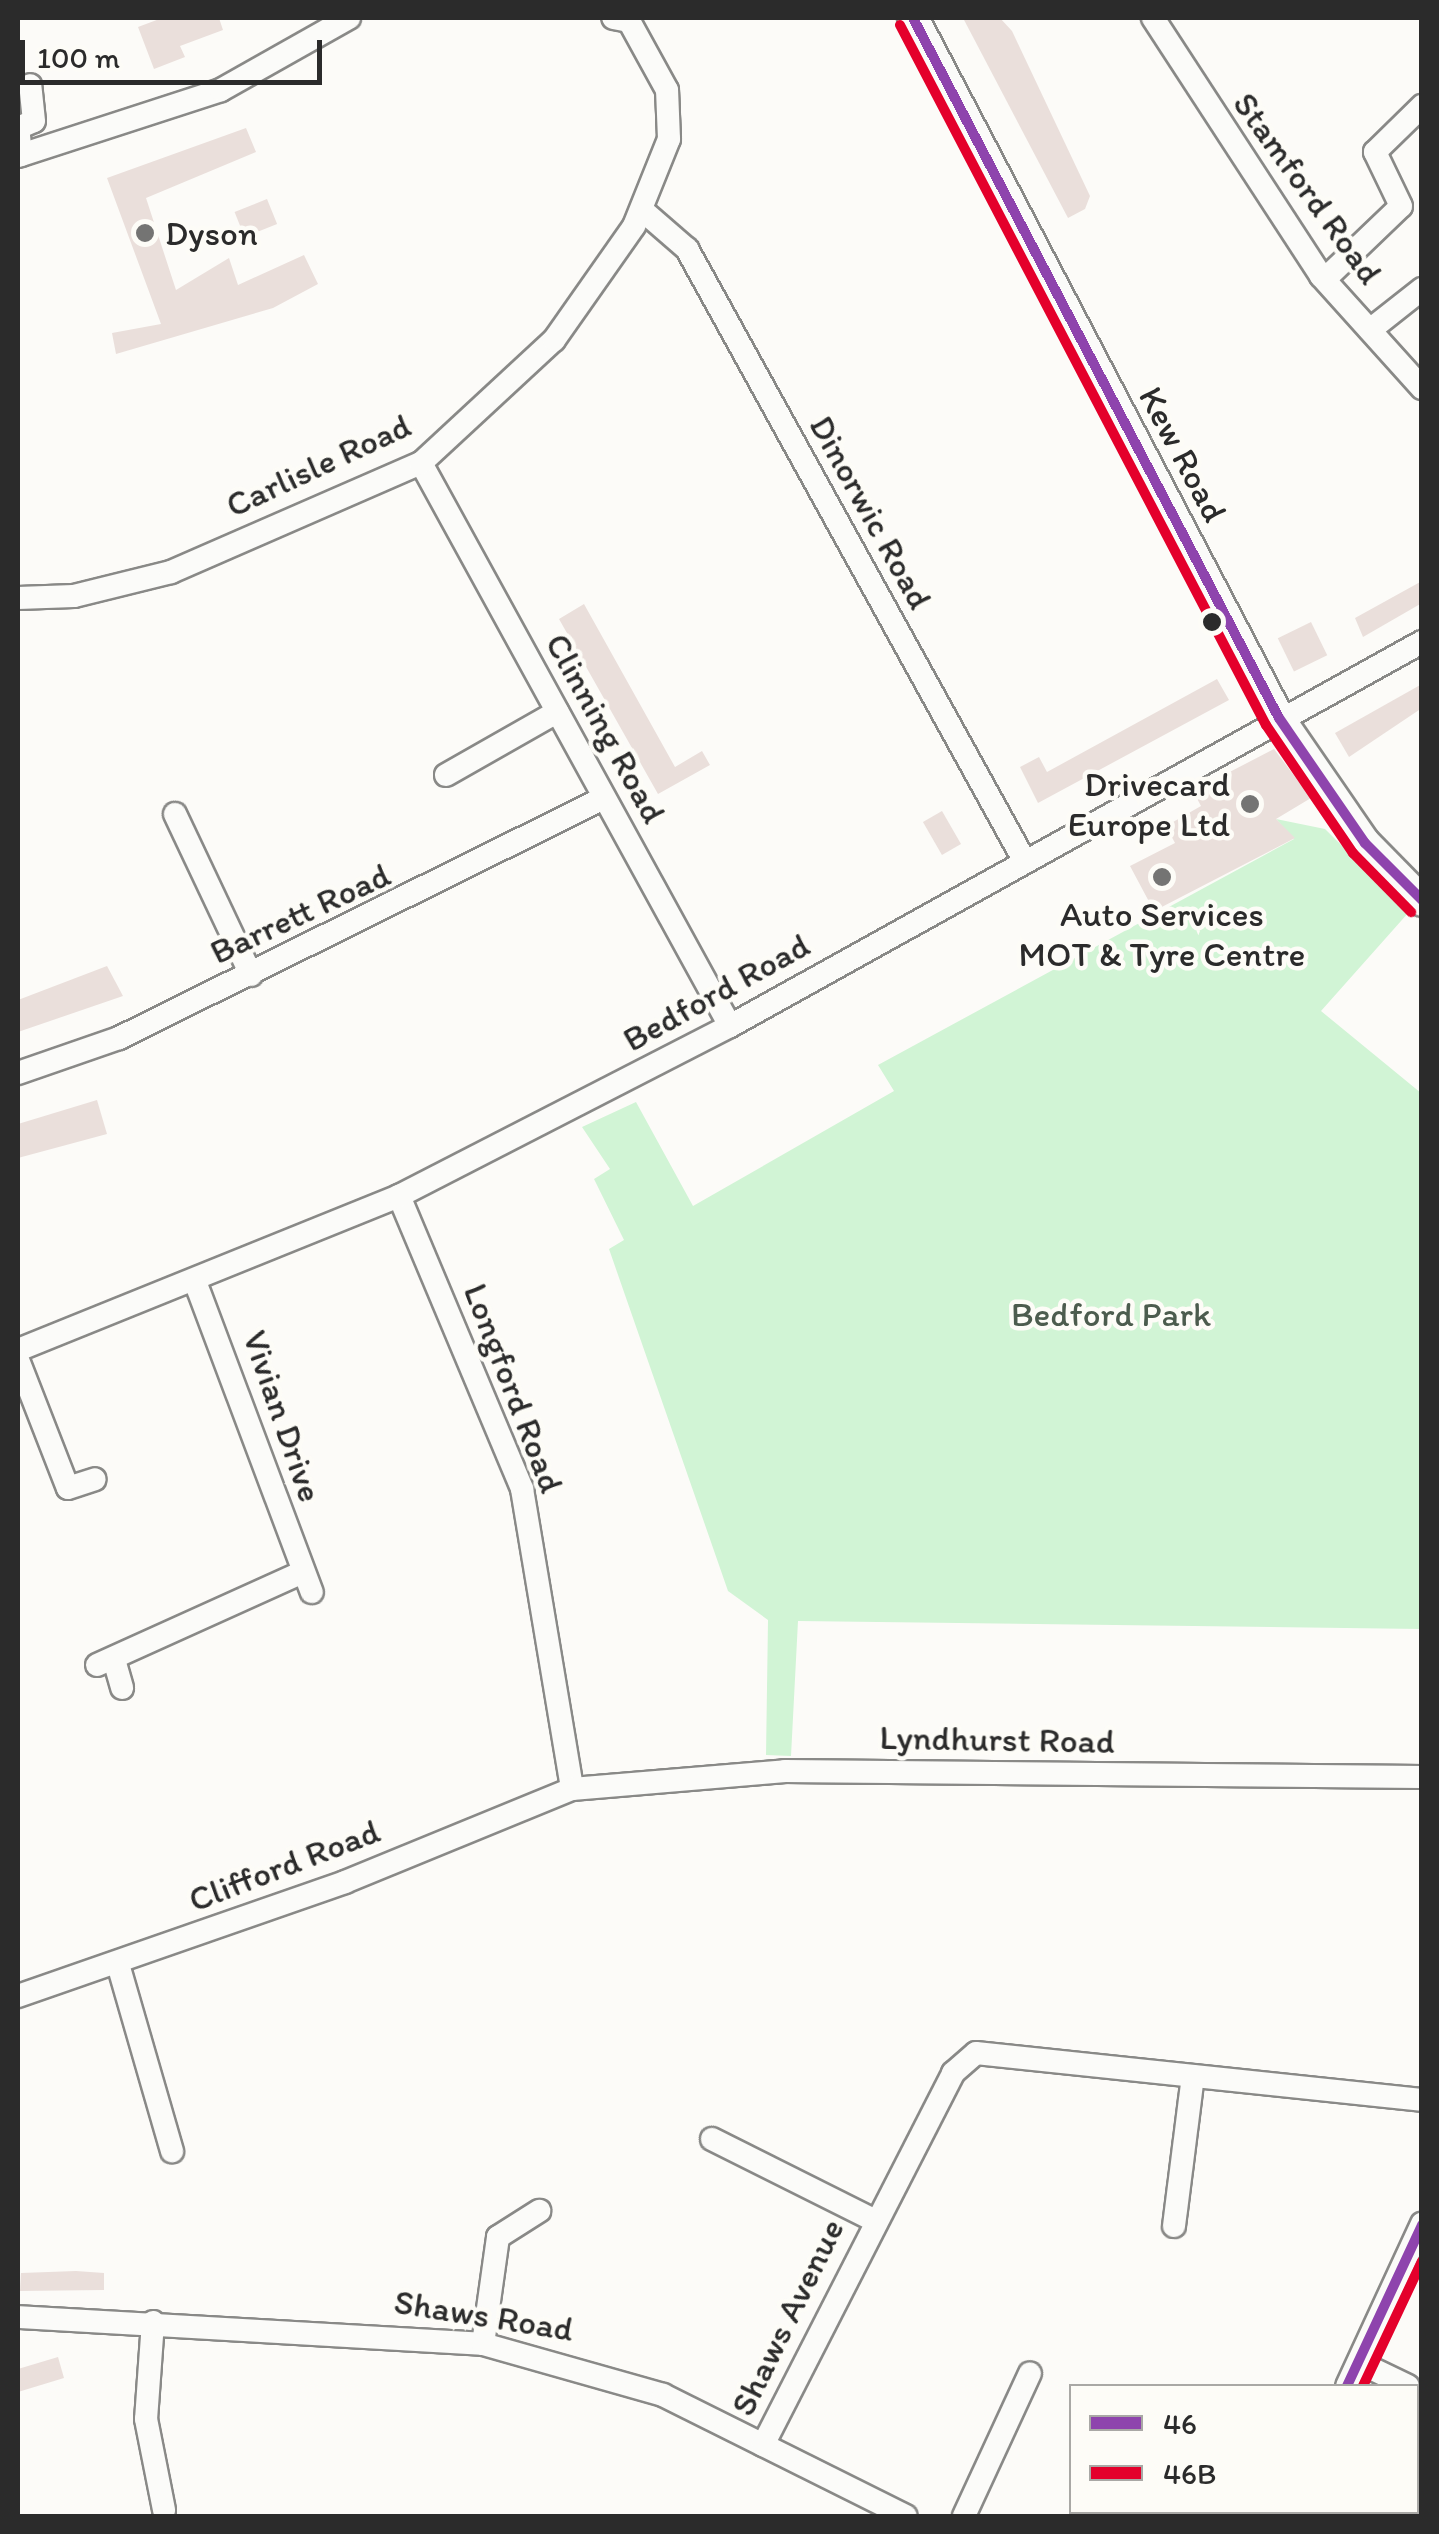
<!DOCTYPE html>
<html>
<head>
<meta charset="utf-8">
<style>
  body { margin:0 }
  #map { position:relative; width:1439px; height:2534px; overflow:hidden; background:#fcfbf8; font-family:Itim,sans-serif }
  div>[style] { position:absolute }
  [style*='--x'] { left:calc(var(--x)*1px); top:calc(var(--y)*1px); width:calc(var(--w)*1px); rotate:calc(var(--a)*1deg) }
  .green>* { inset:0; background:#d1f4d5 }
  .building>* { inset:0; background:#eadfdb; transform-origin:0 0 }
  .roads { filter:drop-shadow(2px 0 #898987) drop-shadow(-2px 0 #898987) drop-shadow(0 2px #898987) drop-shadow(0 -2px #898987) }
  .minor>* { height:22px; margin:-11px; padding:0 11px; transform-origin:11px; border-radius:11px; background:#fbfbf9 }
  .major>* { height:30px; margin:-15px; padding:0 15px; transform-origin:15px; border-radius:15px; background:#fbfbf9 }
  .bus-1>* { height:10px; margin:-5px; padding:0 5px; transform-origin:5px; border-radius:5px; background:#8e44ad }
  .bus-2>* { height:10px; margin:-5px; padding:0 5px; transform-origin:5px; border-radius:5px; background:#e4002b }
  .dots>* { width:28px; height:28px; translate:-50% -50%; box-sizing:border-box; border:5px solid #fdfcf7; border-radius:50% }
  span { translate:-50% -50%; white-space:nowrap; text-align:center; line-height:1.15; -webkit-text-stroke:9px #fdfcf7; paint-order:stroke }
  .street-label { font-size:35px; color:#2b2b2b }
  .poi-label { font-size:35px; color:#2b2b2b }
  .left { translate:0 -50%; text-align:left }
  .right { translate:-100% -50%; text-align:right }
  .park-label { font-size:35px; color:#4c5c4e }
  .frame { position:absolute; inset:0; border:20px solid #2b2b2b; pointer-events:none }
  .legend { position:absolute; left:1069px; top:2384px; width:350px; height:130px; box-sizing:border-box; background:#fdfcf7; border:2px solid #a9a8a5; margin:0; padding:12px 18px; list-style:none; font-size:30px; color:#2b2b2b }
  .legend li { display:flex; align-items:center; gap:20px; height:50px }
  .legend b { width:50px; border:2px solid #a9a8a5 }
  .scale { position:absolute; left:20px; top:40px; width:302px; height:45px; box-sizing:border-box; border:5px solid #2b2b2b; border-top:0; padding-left:12px; font-size:30px; line-height:35px; white-space:nowrap; color:#2b2b2b; -webkit-text-stroke:8px #fdfcf7; paint-order:stroke }
</style>
</head>
<body>
<div id="map">
  <div class="green">
    <div style="clip-path:polygon(1276px 819px,1325px 829px,1409px 912px,1321px 1011px,1421px 1093px,1421px 1629px,798px 1621px,791px 1756px,766px 1755px,768px 1620px,728px 1591px,609px 1249px,624px 1240px,594px 1179px,610px 1169px,582px 1127px,636px 1102px,693px 1206px,894px 1091px,878px 1065px,1294px 839px)"></div>
  </div>
  <div class="building">
    <div style="clip-path:polygon(162px 18px,219px 18px,223px 30px,180px 46px,185px 57px,154px 69px,138px 27px)"></div>
    <div style="clip-path:polygon(963px 18px,1000px 18px,1012px 31px,1090px 196px,1085px 209px,1068px 218px)"></div>
    <div style="clip-path:polygon(246px 128px,256px 152px,146px 198px,176px 290px,229px 258px,238px 285px,304px 255px,318px 284px,273px 308px,116px 354px,112px 333px,161px 324px,107px 178px)"></div>
    <div style="left:267px;top:199px;width:27px;height:35px;rotate:68deg"></div>
    <div style="clip-path:polygon(1422px 581px,1422px 603px,1363px 637px,1355px 618px)"></div>
    <div style="clip-path:polygon(584px 604px,675px 767px,702px 751px,710px 765px,658px 794px,559px 619px)"></div>
    <div style="left:1311px;top:622px;width:37px;height:37px;rotate:64deg"></div>
    <div style="clip-path:polygon(1217px 679px,1229px 700px,1038px 803px,1020px 767px,1039px 757px,1047px 772px)"></div>
    <div style="clip-path:polygon(1422px 684px,1422px 708px,1349px 757px,1335px 733px)"></div>
    <div style="clip-path:polygon(1274px 749px,1311px 798px,1276px 819px,1295px 838px,1154px 911px,1130px 866px,1175px 843px,1166px 826px,1201px 806px,1193px 791px)"></div>
    <div style="left:942px;top:811px;width:38px;height:22px;rotate:60deg"></div>
    <div style="clip-path:polygon(107px 966px,123px 996px,18px 1032px,18px 1000px)"></div>
    <div style="clip-path:polygon(97px 1100px,107px 1134px,18px 1158px,18px 1124px)"></div>
    <div style="clip-path:polygon(76px 2271px,104px 2273px,104px 2290px,20px 2291px,21px 2273px)"></div>
    <div style="clip-path:polygon(58px 2357px,64px 2378px,18px 2392px,18px 2369px)"></div>
  </div>
  <div class="roads">
    <div class="minor">
      <div style="--x:1153;--y:18;--w:308;--a:56.9"></div>
      <div style="--x:1321;--y:276;--w:151;--a:48"></div>
      <div style="--x:21;--y:155;--w:27;--a:-96"></div>
      <div style="--x:18;--y:128;--w:17;--a:-24"></div>
      <div style="--x:34;--y:121;--w:36;--a:-96"></div>
      <div style="--x:18;--y:156;--w:213;--a:-18"></div>
      <div style="--x:221;--y:90;--w:147;--a:-29.4"></div>
      <div style="--x:642;--y:210;--w:60;--a:40.9"></div>
      <div style="--x:687;--y:249;--w:698;--a:61.12"></div>
      <div style="--x:1325;--y:279;--w:105;--a:-43.8"></div>
      <div style="--x:1401;--y:206;--w:60;--a:-115.7"></div>
      <div style="--x:1375;--y:152;--w:66;--a:-44.4"></div>
      <div style="--x:1370;--y:330;--w:66;--a:-38.3"></div>
      <div style="--x:421;--y:463;--w:642;--a:61.24"></div>
      <div style="--x:18;--y:598;--w:56;--a:-2"></div>
      <div style="--x:74;--y:596;--w:100;--a:-13.9"></div>
      <div style="--x:171;--y:572;--w:273;--a:-23.6"></div>
      <div style="--x:421;--y:463;--w:181;--a:-42.8"></div>
      <div style="--x:554;--y:340;--w:139;--a:-54.9"></div>
      <div style="--x:634;--y:226;--w:94;--a:-68.1"></div>
      <div style="--x:669;--y:139;--w:49;--a:-92.3"></div>
      <div style="--x:667;--y:90;--w:79;--a:-118.8"></div>
      <div style="--x:629;--y:21;--w:16;--a:-169"></div>
      <div style="--x:446;--y:775;--w:128;--a:-29.6"></div>
      <div style="--x:175;--y:814;--w:178;--a:64.7"></div>
      <div style="--x:18;--y:1073;--w:107;--a:-19.1"></div>
      <div style="--x:119;--y:1038;--w:541;--a:-26.33"></div>
      <div style="--x:399;--y:1196;--w:318;--a:67.2"></div>
      <div style="--x:522;--y:1489;--w:304;--a:80.5"></div>
      <div style="--x:196;--y:1284;--w:329;--a:69.4"></div>
      <div style="--x:18;--y:1350;--w:411;--a:-22"></div>
      <div style="--x:399;--y:1196;--w:372;--a:-27.2"></div>
      <div style="--x:730;--y:1026;--w:791;--a:-29.03"></div>
      <div style="--x:18;--y:1360;--w:137;--a:68.7"></div>
      <div style="--x:68;--y:1488;--w:28;--a:-18"></div>
      <div style="--x:115;--y:1663;--w:26;--a:74"></div>
      <div style="--x:97;--y:1665;--w:224;--a:-24.3"></div>
      <div style="--x:118;--y:1964;--w:195;--a:73.9"></div>
      <div style="--x:18;--y:1996;--w:346;--a:-19.2"></div>
      <div style="--x:345;--y:1882;--w:245;--a:-22.3"></div>
      <div style="--x:572;--y:1789;--w:214;--a:-4.8"></div>
      <div style="--x:785;--y:1771;--w:637;--a:0.54"></div>
      <div style="--x:712;--y:2139;--w:181;--a:26.6"></div>
      <div style="--x:1174;--y:2226;--w:151;--a:-82.8"></div>
      <div style="--x:18;--y:2317;--w:466;--a:3.3"></div>
      <div style="--x:483;--y:2344;--w:187;--a:15.8"></div>
      <div style="--x:663;--y:2395;--w:271;--a:26.5"></div>
      <div style="--x:153;--y:2322;--w:97;--a:94.1"></div>
      <div style="--x:146;--y:2419;--w:93;--a:78.8"></div>
      <div style="--x:483;--y:2344;--w:108;--a:-82"></div>
      <div style="--x:498;--y:2237;--w:49;--a:-32.4"></div>
      <div style="--x:1360;--y:2363;--w:53;--a:25.6"></div>
      <div style="--x:1347;--y:2386;--w:179;--a:-65.2"></div>
      <div style="--x:763;--y:2445;--w:418;--a:-62.9"></div>
      <div style="--x:953;--y:2073;--w:30;--a:-41"></div>
      <div style="--x:976;--y:2053;--w:448;--a:6"></div>
      <div style="--x:964;--y:2516;--w:157;--a:-65.2"></div>
      <div style="--x:1270;--y:2516;--w:5;--a:-53"></div>
    </div>
    <div class="major">
      <div style="--x:913;--y:18;--w:790;--a:62.4"></div>
      <div style="--x:1279;--y:718;--w:152;--a:55.5"></div>
      <div style="--x:1365;--y:843;--w:81;--a:45.5"></div>
    </div>
  </div>
  <div class="bus-1">
    <div style="--x:913;--y:18;--w:790;--a:62.4"></div>
    <div style="--x:1279;--y:718;--w:152;--a:55.5"></div>
    <div style="--x:1365;--y:843;--w:81;--a:45"></div>
    <div style="--x:1347;--y:2386;--w:178;--a:-65"></div>
  </div>
  <div class="bus-2">
    <div style="--x:900;--y:25;--w:790;--a:62.4"></div>
    <div style="--x:1266;--y:725;--w:155;--a:55.8"></div>
    <div style="--x:1353;--y:853;--w:83;--a:45.5"></div>
    <div style="--x:1363;--y:2386;--w:138;--a:-64.7"></div>
  </div>
  <div class="dots">
    <div style="left:145px;top:233px;background:#747473"></div>
    <div style="left:1212px;top:622px;background:#2b2b2b"></div>
    <div style="left:1250px;top:804px;background:#747473"></div>
    <div style="left:1162px;top:877px;background:#747473"></div>
  </div>
  <div class="street-label">
    <span style="left:1308px;top:188px;rotate:54deg">Stamford Road</span>
    <span style="left:1183px;top:454px;rotate:62deg">Kew Road</span>
    <span style="left:318px;top:465px;rotate:-25deg">Carlisle Road</span>
    <span style="left:871px;top:512px;rotate:61deg">Dinorwic Road</span>
    <span style="left:606px;top:728px;rotate:61deg">Clinning Road</span>
    <span style="left:300px;top:913px;rotate:-25deg">Barrett Road</span>
    <span style="left:716px;top:992px;rotate:-29deg">Bedford Road</span>
    <span style="left:514px;top:1388px;rotate:69deg">Longford Road</span>
    <span style="left:283px;top:1416px;rotate:71deg">Vivian Drive</span>
    <span style="left:997px;top:1739px;rotate:1deg">Lyndhurst Road</span>
    <span style="left:284px;top:1865px;rotate:-21deg">Clifford Road</span>
    <span style="left:484px;top:2315px;rotate:9deg">Shaws Road</span>
    <span style="left:787px;top:2317px;rotate:-64deg">Shaws Avenue</span>
  </div>
  <div class="poi-label">
    <span class="left" style="left:165px;top:233px">Dyson</span>
    <span class="right" style="left:1230px;top:804px">Drivecard<br>Europe Ltd</span>
    <span style="left:1162px;top:934px">Auto Services<br>MOT &amp; Tyre Centre</span>
  </div>
  <div class="park-label">
    <span style="left:1111px;top:1314px">Bedford Park</span>
  </div>
  <div class="frame"></div>
  <ul class="legend">
  <li><b style="height:12px;background:#8e44ad"></b>46</li>
  <li><b style="height:12px;background:#e4002b"></b>46B</li>
  </ul>
  <div class="scale">100 m</div>
</div>
</body>
</html>
